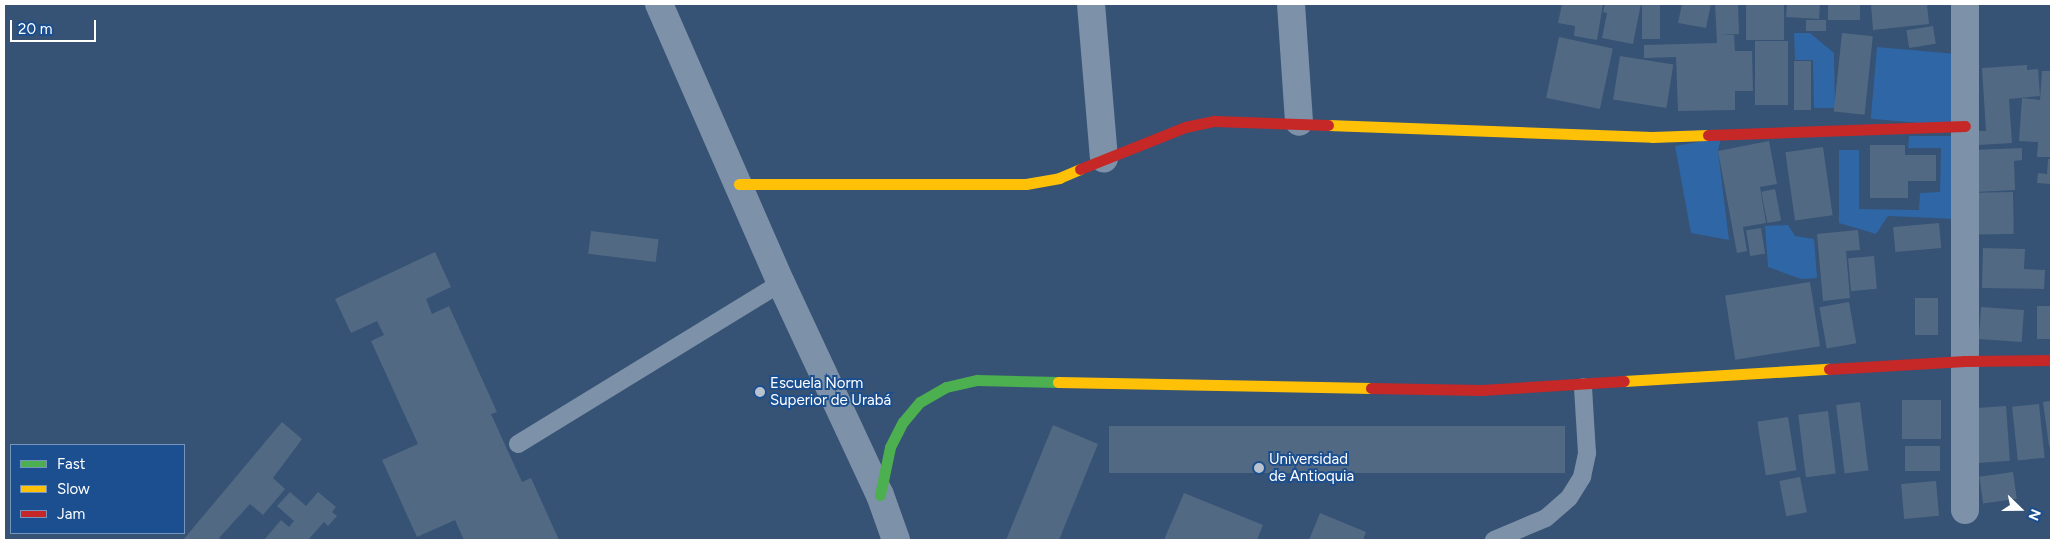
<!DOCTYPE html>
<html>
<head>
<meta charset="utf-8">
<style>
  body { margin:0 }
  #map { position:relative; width:2055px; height:544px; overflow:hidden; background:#365274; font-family:Figtree,sans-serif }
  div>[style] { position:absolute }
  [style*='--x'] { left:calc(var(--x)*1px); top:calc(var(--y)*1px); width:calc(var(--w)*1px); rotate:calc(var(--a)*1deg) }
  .green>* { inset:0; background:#2f66a5; transform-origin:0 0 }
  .building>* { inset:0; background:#526984; transform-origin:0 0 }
  .lane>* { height:18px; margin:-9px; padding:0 9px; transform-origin:9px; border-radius:9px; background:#7d92a8 }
  .street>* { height:28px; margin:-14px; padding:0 14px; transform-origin:14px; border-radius:14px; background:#7d92a8 }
  .fast>* { height:11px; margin:-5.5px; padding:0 5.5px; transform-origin:5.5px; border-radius:5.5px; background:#4caf50 }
  .slow>* { height:11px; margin:-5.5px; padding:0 5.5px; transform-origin:5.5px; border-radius:5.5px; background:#ffc107 }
  .jam>* { height:11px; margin:-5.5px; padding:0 5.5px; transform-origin:5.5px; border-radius:5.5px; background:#c62828 }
  .dots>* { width:14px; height:14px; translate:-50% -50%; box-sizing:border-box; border:2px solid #1b4f8f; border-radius:50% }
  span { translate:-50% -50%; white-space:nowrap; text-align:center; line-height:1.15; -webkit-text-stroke:4px #1b4f8f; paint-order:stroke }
  .poi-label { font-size:15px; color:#fff }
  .left { translate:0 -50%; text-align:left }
  .frame { position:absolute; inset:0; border:5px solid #fff; pointer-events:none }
  .legend { position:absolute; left:10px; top:444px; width:175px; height:90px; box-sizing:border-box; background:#1b4f8f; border:1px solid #7695bc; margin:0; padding:6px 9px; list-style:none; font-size:15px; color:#fff }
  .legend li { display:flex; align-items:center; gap:10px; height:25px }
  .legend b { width:25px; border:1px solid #7695bc }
  .north { position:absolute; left:1995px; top:484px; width:50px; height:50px; -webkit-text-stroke:4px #1b4f8f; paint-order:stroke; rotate:112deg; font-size:14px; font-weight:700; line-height:20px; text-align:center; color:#fff }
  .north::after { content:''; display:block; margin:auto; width:18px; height:22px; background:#fff; clip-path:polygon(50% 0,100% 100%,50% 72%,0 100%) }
  .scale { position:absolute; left:10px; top:20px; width:86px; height:22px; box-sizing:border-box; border:2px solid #fff; border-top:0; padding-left:6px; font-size:15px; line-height:18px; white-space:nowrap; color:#fff; -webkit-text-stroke:4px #1b4f8f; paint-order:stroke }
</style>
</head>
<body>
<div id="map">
  <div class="green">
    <div style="clip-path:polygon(1794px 33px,1810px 33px,1834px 53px,1835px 108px,1814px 108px,1813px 60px,1795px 60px)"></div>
    <div style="left:1877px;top:47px;width:86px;height:72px;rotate:5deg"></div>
    <div style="clip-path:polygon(1909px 136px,1958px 136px,1957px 219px,1888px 216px,1876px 234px,1839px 223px,1839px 150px,1859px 150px,1859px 209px,1919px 210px,1920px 193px,1940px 192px,1941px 148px,1908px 148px)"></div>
    <div style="clip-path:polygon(1721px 138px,1718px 151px,1729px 240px,1691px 233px,1675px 146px)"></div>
    <div style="clip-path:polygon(1788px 225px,1795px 236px,1814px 239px,1817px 278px,1801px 279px,1768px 267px,1765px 226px)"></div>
  </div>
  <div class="building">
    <div style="clip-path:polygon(1562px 4px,1603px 4px,1597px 40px,1574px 36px,1575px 26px,1558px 23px)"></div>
    <div style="clip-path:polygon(1605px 4px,1641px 4px,1633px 44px,1602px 38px,1607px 13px,1603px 12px)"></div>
    <div style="left:1642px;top:4px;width:18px;height:35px"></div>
    <div style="clip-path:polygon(1682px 4px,1711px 4px,1706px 28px,1678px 23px)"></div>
    <div style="clip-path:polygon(1715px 4px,1738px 4px,1739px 34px,1720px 35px,1734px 35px,1735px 51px,1752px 51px,1753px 91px,1735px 91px,1735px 110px,1678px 111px,1676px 57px,1644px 58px,1644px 45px,1717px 43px)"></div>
    <div style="left:1746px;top:4px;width:38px;height:36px"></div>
    <div style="clip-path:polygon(1787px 4px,1820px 4px,1819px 19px,1786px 17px)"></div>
    <div style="left:1828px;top:4px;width:32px;height:16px"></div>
    <div style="clip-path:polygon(1871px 4px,1927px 4px,1929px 24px,1873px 30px)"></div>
    <div style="left:1806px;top:20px;width:20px;height:11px"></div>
    <div style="left:1933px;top:26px;width:18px;height:27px;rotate:81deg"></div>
    <div style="left:1842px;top:33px;width:31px;height:79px;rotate:6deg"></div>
    <div style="left:1559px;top:37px;width:55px;height:62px;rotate:12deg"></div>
    <div style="left:1788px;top:41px;width:64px;height:33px;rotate:90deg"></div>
    <div style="left:1620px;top:56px;width:54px;height:44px;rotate:9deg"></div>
    <div style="left:1794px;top:61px;width:17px;height:49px"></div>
    <div style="clip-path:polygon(2027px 65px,2027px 70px,2038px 69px,2040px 96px,2009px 99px,2012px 143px,1978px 145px,1977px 131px,1986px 131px,1982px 68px)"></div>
    <div style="clip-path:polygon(2042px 71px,2051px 71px,2051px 157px,2037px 157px,2038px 142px,2019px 141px,2022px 98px,2040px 100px)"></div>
    <div style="clip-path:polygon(1769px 141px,1777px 184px,1760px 187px,1766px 223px,1743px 227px,1747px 251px,1737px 253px,1718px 151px)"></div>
    <div style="clip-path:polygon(1870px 145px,1905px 145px,1905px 155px,1936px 155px,1936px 181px,1908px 181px,1908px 198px,1870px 198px)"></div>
    <div style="left:1823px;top:147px;width:69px;height:38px;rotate:82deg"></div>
    <div style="clip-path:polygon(2022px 148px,2022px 160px,2014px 161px,2015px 190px,1975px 192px,1973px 150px)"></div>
    <div style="clip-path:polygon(2048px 159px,2051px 159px,2051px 184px,2037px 183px,2038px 173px,2047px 174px)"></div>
    <div style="left:1775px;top:189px;width:32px;height:14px;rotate:79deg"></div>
    <div style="left:2013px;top:192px;width:42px;height:36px;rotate:89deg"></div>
    <div style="left:1939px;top:223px;width:25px;height:46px;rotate:85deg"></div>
    <div style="left:1761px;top:228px;width:26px;height:15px;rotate:81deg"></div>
    <div style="clip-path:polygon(1858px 230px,1860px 250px,1846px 251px,1850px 298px,1823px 301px,1817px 234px)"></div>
    <div style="left:591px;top:231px;width:68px;height:23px;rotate:7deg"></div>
    <div style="clip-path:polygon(1983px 248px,2025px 249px,2024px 269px,2045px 270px,2044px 289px,1982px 288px)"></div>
    <div style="clip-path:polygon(435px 252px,451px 287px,426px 299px,432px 314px,449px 306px,497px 412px,491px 414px,522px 482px,531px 478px,559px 540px,464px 540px,455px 520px,417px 537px,382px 460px,418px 444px,371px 341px,384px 335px,377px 321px,351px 333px,335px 299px)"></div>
    <div style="left:1874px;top:256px;width:33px;height:26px;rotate:85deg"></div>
    <div style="left:1810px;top:282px;width:65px;height:86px;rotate:81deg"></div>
    <div style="left:1915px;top:298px;width:23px;height:37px"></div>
    <div style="left:1849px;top:302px;width:42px;height:30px;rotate:80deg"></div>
    <div style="left:2037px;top:306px;width:14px;height:33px"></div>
    <div style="left:1981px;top:307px;width:43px;height:32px;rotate:4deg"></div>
    <div style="left:1902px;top:400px;width:39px;height:39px"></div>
    <div style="clip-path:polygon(2051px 401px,2051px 446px,2049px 446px,2043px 402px)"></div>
    <div style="left:1860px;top:402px;width:69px;height:24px;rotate:83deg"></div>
    <div style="left:2039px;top:404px;width:54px;height:27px;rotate:84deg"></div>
    <div style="left:2006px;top:406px;width:55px;height:32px;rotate:86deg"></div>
    <div style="left:1828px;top:411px;width:63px;height:30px;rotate:83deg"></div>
    <div style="left:1788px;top:417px;width:54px;height:31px;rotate:81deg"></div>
    <div style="clip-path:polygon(282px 422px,302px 439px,273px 478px,285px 489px,263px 515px,250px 504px,219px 538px,222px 540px,183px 540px)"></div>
    <div style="clip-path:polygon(1053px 425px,1098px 444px,1059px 540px,1006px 540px)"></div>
    <div style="left:1109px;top:426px;width:456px;height:47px"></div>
    <div style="left:1905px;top:446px;width:35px;height:25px"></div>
    <div style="left:2013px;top:472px;width:27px;height:34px;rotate:82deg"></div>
    <div style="left:1800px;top:477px;width:36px;height:21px;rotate:79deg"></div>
    <div style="left:1936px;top:481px;width:35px;height:35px;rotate:85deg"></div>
    <div style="clip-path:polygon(290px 492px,306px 506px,318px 492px,336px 507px,332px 512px,337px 516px,328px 526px,324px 522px,308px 540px,264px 540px,281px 520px,289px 527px,294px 521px,277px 506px)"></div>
    <div style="clip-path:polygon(1184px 493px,1263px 525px,1257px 540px,1164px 540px)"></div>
    <div style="clip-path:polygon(1320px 513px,1366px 532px,1363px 540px,1309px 540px)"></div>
  </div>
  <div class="lane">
    <div style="--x:518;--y:444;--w:308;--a:-31.5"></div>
    <div style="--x:1494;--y:540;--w:56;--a:-22.9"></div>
    <div style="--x:1546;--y:518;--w:30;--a:-41"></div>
    <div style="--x:1569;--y:498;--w:25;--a:-58"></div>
    <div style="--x:1582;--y:477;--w:25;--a:-78"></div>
    <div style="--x:1587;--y:453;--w:66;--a:-93.5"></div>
  </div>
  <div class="street">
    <div style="--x:659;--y:4;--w:305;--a:66.4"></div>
    <div style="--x:781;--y:283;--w:234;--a:65"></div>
    <div style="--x:880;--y:495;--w:48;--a:70.4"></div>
    <div style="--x:1091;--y:4;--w:155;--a:85.2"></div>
    <div style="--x:1291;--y:4;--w:118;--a:86.1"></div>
    <div style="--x:1965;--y:510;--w:506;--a:-90"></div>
  </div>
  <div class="fast">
    <div style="--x:880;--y:495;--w:49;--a:-78.2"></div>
    <div style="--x:890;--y:447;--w:28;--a:-63"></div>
    <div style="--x:903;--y:422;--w:26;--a:-50"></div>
    <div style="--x:920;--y:402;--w:30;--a:-30"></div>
    <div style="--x:946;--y:387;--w:32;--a:-13"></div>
    <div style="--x:977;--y:380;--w:81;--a:1.4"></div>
  </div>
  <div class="slow">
    <div style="--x:1328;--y:125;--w:324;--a:2.1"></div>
    <div style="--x:1652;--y:137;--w:56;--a:-2"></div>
    <div style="--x:739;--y:184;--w:287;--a:0"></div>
    <div style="--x:1026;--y:184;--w:34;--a:-10"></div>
    <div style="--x:1059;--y:178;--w:23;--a:-23"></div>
    <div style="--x:1624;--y:381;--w:205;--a:-3.4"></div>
    <div style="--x:1058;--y:382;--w:313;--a:1.1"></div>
  </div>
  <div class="jam">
    <div style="--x:1708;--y:135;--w:257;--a:-2"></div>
    <div style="--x:1080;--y:169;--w:113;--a:-21.8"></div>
    <div style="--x:1185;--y:127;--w:30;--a:-12"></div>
    <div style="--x:1214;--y:121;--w:114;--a:2"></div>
    <div style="--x:1829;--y:369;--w:136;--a:-3.4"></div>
    <div style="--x:1965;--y:361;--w:86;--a:-0.7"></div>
    <div style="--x:1371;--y:388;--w:110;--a:1"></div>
    <div style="--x:1481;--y:390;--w:143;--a:-3.6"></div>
  </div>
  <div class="dots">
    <div style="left:760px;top:392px;background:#b9c2ce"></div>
    <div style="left:1259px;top:468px;background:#b9c2ce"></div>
  </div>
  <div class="poi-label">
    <span class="left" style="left:770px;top:392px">Escuela Norm<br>Superior de Urabá</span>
    <span class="left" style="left:1269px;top:468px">Universidad<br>de Antioquia</span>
  </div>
  <div class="frame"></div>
  <ul class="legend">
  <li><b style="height:6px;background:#4caf50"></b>Fast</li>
  <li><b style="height:6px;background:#ffc107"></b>Slow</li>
  <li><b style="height:6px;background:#c62828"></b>Jam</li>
  </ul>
  <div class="north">N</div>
  <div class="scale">20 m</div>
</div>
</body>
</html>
